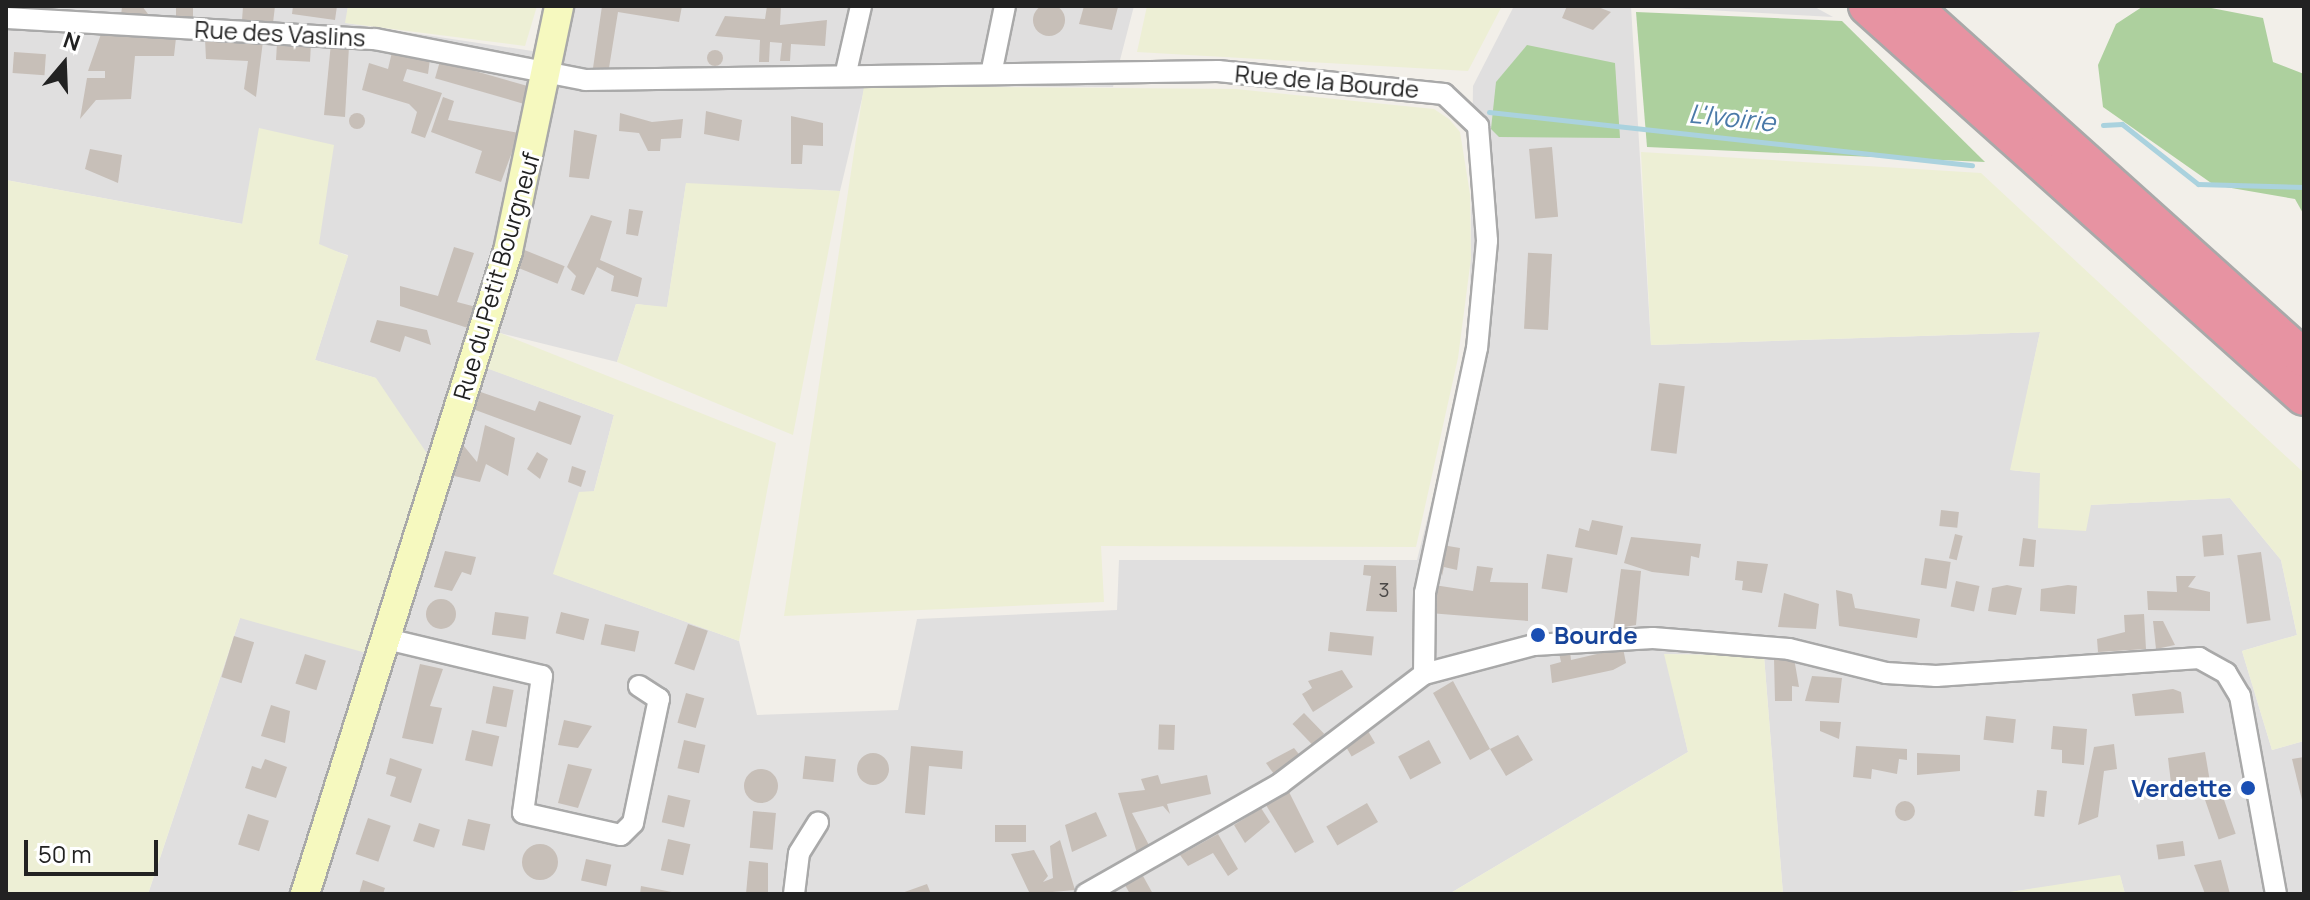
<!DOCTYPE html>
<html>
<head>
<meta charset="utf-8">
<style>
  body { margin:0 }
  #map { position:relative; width:2310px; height:900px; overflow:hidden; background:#f2efe9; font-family:Manrope,sans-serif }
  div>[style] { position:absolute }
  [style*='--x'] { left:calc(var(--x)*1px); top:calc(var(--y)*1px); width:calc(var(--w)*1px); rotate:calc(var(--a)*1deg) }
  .residential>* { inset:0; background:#e0dfdf }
  .farmland>* { inset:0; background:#edefd5 }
  .forest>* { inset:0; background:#add09e }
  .stream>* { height:5px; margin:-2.5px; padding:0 2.5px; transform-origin:2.5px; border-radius:2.5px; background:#aad2de }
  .building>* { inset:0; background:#c7bfb8; transform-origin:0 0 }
  .round { border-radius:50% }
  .roads { filter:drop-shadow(2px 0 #a9a9a9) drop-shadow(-2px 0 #a9a9a9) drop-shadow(0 2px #a9a9a9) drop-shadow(0 -2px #a9a9a9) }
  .street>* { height:20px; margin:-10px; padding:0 10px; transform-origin:10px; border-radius:10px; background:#fff }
  .secondary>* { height:28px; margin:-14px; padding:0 14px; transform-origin:14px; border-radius:14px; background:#f6f9bf }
  .highway>* { height:36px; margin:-18px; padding:0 18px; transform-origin:18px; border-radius:18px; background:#e793a2 }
  .dots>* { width:22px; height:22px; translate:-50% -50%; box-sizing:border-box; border:4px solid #fff; border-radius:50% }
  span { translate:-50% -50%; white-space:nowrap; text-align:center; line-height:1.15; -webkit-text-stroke:6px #fff; paint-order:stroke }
  .number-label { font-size:20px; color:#4b4948 }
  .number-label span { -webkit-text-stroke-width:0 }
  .street-label { font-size:24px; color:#222 }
  .transit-label { font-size:24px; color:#164399; font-weight:700 }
  .left { translate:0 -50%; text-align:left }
  .right { translate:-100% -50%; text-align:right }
  .water-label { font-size:26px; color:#4b7aa9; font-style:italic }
  .frame { position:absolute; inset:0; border:8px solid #222; pointer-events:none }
  .north { position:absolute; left:24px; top:24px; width:80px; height:80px; -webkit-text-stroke:6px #fff; paint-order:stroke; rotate:19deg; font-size:22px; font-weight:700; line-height:32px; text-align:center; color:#222 }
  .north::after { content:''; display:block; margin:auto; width:28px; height:36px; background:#222; clip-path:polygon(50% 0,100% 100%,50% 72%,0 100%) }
  .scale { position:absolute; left:24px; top:840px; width:134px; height:36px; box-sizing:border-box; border:4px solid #222; border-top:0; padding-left:10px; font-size:24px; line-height:28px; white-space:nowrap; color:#222; -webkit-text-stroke:6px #fff; paint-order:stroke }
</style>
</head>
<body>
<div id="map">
  <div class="residential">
    <div style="clip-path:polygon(6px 6px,348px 6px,346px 23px,539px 52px,550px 6px,1134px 6px,1113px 87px,865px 86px,840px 191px,686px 184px,667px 308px,636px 304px,617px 362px,500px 333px,487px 368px,614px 415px,594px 491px,554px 574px,739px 641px,757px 715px,898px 710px,917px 619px,1117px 610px,1119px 560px,1417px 560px,1469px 351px,1473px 86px,1514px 6px,1631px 6px,1651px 345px,2040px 332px,2011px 470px,2040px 473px,2090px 505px,2230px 498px,2281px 560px,2297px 635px,2242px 651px,2272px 750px,2304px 741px,2304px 894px,2125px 894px,2120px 876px,1997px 894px,1783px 894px,1764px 656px,1665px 654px,1688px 752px,1449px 894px,148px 894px,240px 618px,376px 378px,315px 360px,348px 255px,243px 224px,6px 180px)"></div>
    <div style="clip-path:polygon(1634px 6px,1813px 6px,1833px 17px)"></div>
  </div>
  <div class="farmland">
    <div style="clip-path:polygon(348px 6px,537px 6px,525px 46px,345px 23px)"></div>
    <div style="clip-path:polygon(1147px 6px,1502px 6px,1468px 71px,1137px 52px)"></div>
    <div style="clip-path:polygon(864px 86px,1236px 89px,1434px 109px,1449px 119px,1460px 132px,1470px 194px,1471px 258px,1458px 358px,1416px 547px,1101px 546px,1104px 602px,784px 616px)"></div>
    <div style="clip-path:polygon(259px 128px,334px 145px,319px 244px,348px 256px,315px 360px,376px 378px,428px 455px,370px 654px,240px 618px,148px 894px,6px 894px,6px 180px,242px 224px)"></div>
    <div style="clip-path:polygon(1641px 152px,1981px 173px,2304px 473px,2304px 741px,2272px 750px,2242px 651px,2297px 635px,2281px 560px,2230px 498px,2091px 505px,2086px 531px,2038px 528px,2040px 473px,2010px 470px,2040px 332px,1651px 345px)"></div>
    <div style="clip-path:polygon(686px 183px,840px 191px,793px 435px,617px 362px,636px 304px,667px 307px)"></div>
    <div style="clip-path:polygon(500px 333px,776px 443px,739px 641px,553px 574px,579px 492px,594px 491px,614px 415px,486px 368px)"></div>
    <div style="clip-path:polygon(1664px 654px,1764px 656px,1783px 894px,1449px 894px,1688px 752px)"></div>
    <div style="clip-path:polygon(2120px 875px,2125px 894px,1997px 894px)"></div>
  </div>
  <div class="forest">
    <div style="clip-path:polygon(2201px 6px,2263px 18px,2273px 62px,2304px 74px,2304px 215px,2295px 199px,2214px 185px,2103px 107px,2098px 65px,2116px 24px,2142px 7px)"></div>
    <div style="clip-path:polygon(1636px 12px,1842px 21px,1985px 162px,1647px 147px)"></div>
    <div style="clip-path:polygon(1527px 45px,1615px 63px,1620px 138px,1499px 137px,1491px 129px,1496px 82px)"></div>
  </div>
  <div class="stream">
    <div style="--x:1489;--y:112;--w:486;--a:6.3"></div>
    <div style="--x:2103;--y:125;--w:19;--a:-3"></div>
    <div style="--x:2122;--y:124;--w:97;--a:38.3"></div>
    <div style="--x:2198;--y:184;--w:106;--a:1.6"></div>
  </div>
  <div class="building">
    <div class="round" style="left:1033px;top:4px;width:32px;height:32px"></div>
    <div style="clip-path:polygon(122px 6px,142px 6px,151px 18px,121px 16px)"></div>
    <div style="left:176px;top:6px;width:17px;height:12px"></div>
    <div style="clip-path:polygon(243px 6px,275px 6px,273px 23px,242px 21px)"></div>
    <div style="clip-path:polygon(293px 6px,337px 6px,335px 20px,292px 14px)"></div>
    <div style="clip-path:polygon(602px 6px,682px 6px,679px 22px,618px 12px,609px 68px,593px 68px)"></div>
    <div style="clip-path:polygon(767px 6px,781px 6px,780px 25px,827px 20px,825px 46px,791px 44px,790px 61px,780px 61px,782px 43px,770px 42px,769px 62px,759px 62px,760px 40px,715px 36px,725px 16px,765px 19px)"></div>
    <div style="clip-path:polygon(1084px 6px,1118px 7px,1112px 30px,1079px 24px)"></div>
    <div style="clip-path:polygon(1567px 6px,1598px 7px,1611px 12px,1593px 30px,1562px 18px)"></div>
    <div style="clip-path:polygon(101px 34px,176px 38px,174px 56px,135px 56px,131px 99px,96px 100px,80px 119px,87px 78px,105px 78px,105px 71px,88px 71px)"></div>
    <div style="clip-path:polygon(205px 39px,263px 41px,256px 97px,244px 89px,248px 61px,206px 59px)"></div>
    <div style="left:277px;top:42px;width:34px;height:18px;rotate:3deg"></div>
    <div style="clip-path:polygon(331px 43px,349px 46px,345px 117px,324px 115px)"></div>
    <div class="round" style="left:707px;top:50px;width:16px;height:16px"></div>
    <div style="left:14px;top:52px;width:32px;height:21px;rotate:4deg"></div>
    <div style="clip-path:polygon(392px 52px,430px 59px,428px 74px,407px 69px,403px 81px,442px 93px,425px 138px,411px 133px,417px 112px,409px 104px,362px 90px,369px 63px,388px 69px)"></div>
    <div style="left:440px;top:61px;width:91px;height:18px;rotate:16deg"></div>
    <div style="clip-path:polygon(443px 97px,454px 101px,448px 120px,519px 133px,501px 182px,475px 173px,482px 151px,431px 132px)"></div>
    <div style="clip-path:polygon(706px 111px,742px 120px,739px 141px,704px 134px)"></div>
    <div style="clip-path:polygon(620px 113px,652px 122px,683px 119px,681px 138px,661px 139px,660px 151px,648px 151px,639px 133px,619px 131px)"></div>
    <div class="round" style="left:349px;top:113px;width:16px;height:16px"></div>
    <div style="clip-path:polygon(791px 116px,823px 123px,823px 146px,803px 145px,802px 164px,791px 164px)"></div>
    <div style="clip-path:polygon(574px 130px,597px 135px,589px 179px,569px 177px)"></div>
    <div style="left:1552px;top:147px;width:70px;height:23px;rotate:85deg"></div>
    <div style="clip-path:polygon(90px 149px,122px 155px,118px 183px,85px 169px)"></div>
    <div style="clip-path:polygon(629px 209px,643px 211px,638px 236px,626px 234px)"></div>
    <div style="clip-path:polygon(591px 215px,612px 221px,600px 260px,642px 278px,638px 297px,611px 291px,614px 276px,597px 267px,584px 295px,571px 290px,576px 276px,567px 267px)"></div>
    <div style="clip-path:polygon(454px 247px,474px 253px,457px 302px,480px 308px,471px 329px,400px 306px,400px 286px,438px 296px)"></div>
    <div style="left:522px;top:249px;width:46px;height:19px;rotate:22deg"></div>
    <div style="left:1552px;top:254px;width:76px;height:24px;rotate:93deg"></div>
    <div style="clip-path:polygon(377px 320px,427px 330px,431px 345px,405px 336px,400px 352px,370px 342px)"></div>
    <div style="left:1659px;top:383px;width:26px;height:68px;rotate:7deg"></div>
    <div style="clip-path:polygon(475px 390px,535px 411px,539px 401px,581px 416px,571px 445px,470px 408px)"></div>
    <div style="clip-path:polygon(485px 425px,515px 438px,508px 476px,486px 464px,480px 482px,450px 475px,459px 440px,477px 462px)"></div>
    <div style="clip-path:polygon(537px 452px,548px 459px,540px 479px,527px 469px)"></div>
    <div style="clip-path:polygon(572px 466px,586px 471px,581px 487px,568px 482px)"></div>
    <div style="left:1941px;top:510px;width:18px;height:16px;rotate:6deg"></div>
    <div style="clip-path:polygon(1592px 520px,1623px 526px,1617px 555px,1575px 547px,1579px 528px,1589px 531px)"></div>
    <div style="left:1955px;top:534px;width:8px;height:25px;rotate:14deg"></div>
    <div style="left:2222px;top:534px;width:21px;height:20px;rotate:85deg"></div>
    <div style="clip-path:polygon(1631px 537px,1701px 544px,1699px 558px,1691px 556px,1689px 576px,1652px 572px,1624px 563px)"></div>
    <div style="clip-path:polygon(2023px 538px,2036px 540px,2034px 567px,2019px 566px)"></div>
    <div style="clip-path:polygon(1442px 545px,1460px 548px,1457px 570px,1444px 567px,1442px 576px)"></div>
    <div style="clip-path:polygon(445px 551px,476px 557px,471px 575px,462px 572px,452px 591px,434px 587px)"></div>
    <div style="left:2261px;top:552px;width:69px;height:24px;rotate:82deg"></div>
    <div style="left:1547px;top:554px;width:26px;height:35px;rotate:9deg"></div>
    <div style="left:1925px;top:558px;width:26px;height:27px;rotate:9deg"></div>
    <div style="clip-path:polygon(1737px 561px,1768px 564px,1762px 593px,1742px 590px,1743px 581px,1735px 580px)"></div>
    <div style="clip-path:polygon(1364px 565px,1396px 566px,1397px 612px,1366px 611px,1371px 576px,1363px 575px)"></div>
    <div style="clip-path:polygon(1477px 566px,1493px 568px,1490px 582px,1528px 583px,1528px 621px,1429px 613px,1434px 585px,1473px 591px)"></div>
    <div style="clip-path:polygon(1621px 569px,1641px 571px,1636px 625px,1613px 629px)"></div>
    <div style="clip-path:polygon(2176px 576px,2196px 576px,2188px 587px,2210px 592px,2210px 611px,2148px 610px,2147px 591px,2177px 592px)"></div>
    <div style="left:1956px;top:581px;width:24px;height:26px;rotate:12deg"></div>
    <div style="clip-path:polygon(2007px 585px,2022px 588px,2016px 615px,1988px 611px,1992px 588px)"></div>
    <div style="clip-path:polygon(2068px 585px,2077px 586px,2075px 614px,2040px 611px,2041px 589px)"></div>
    <div style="clip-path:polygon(1836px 590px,1852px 594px,1855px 608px,1920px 619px,1917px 638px,1839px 626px)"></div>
    <div style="clip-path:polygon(1784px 593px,1819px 604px,1816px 629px,1778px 627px)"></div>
    <div class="round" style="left:426px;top:599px;width:30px;height:30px"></div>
    <div style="left:495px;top:612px;width:34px;height:23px;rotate:8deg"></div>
    <div style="left:561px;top:612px;width:29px;height:22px;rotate:14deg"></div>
    <div style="clip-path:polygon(2144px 614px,2146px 649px,2098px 652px,2097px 639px,2125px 632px,2124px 615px)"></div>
    <div style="clip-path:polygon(2153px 621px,2163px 621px,2175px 645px,2156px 649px)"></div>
    <div style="left:605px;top:624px;width:35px;height:21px;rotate:12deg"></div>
    <div style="left:688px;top:624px;width:21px;height:42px;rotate:19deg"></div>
    <div style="left:1330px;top:632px;width:44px;height:19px;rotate:6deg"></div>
    <div style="left:234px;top:636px;width:21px;height:43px;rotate:17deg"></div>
    <div style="clip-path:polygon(1623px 648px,1626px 663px,1613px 670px,1552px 683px,1550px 665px,1561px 662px,1559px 653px,1570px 651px,1571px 660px)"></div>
    <div style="left:305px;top:654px;width:22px;height:31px;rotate:18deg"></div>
    <div style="clip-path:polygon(1774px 658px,1794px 658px,1799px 687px,1792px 686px,1792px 701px,1775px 701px)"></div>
    <div style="clip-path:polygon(420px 664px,443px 669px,430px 706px,442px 708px,433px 744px,402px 738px)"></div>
    <div style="clip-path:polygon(1342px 670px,1353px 687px,1313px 712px,1302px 694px,1312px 688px,1308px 681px)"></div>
    <div style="clip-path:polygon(1812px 676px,1842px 678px,1839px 703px,1805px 701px)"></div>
    <div style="clip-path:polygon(1453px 681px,1490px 749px,1518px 735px,1533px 760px,1506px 776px,1490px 749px,1470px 760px,1433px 693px)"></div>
    <div style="left:493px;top:686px;width:21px;height:38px;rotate:11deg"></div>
    <div style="clip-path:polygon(2173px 689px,2181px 692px,2184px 713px,2135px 716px,2132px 694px)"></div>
    <div style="left:686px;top:693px;width:19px;height:31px;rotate:16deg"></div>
    <div style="clip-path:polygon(271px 705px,290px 711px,285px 743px,261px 736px)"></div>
    <div style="left:1304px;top:713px;width:29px;height:16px;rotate:46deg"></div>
    <div style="left:1986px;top:716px;width:30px;height:24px;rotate:6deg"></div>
    <div style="clip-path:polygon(564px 720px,592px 726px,578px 748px,558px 745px)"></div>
    <div style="clip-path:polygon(1820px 721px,1841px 722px,1839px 739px,1820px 731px)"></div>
    <div style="left:1175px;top:725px;width:25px;height:16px;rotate:92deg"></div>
    <div style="clip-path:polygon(2053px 726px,2087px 729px,2084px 765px,2062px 763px,2062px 750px,2051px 749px)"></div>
    <div style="left:472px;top:730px;width:28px;height:31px;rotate:13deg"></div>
    <div style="left:1368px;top:731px;width:14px;height:27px;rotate:60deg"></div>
    <div style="left:684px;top:740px;width:22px;height:29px;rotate:13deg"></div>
    <div style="left:1429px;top:740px;width:26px;height:35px;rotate:62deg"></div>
    <div style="clip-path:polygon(2114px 744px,2117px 769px,2104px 771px,2098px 817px,2078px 825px,2094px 747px)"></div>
    <div style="clip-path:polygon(911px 746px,963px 751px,962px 769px,929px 766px,925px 815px,905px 813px)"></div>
    <div style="clip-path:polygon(1856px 746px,1907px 749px,1907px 760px,1899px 759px,1897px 774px,1872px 769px,1871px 779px,1853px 777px)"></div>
    <div style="clip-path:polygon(1294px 748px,1302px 758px,1276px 777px,1266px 763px)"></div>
    <div style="clip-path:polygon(2205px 752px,2210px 782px,2171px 783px,2168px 758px)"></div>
    <div style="clip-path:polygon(1917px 753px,1960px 755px,1960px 771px,1917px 775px)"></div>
    <div class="round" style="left:857px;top:753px;width:32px;height:32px"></div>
    <div style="left:805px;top:756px;width:31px;height:23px;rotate:6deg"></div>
    <div style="clip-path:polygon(2304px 757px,2304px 804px,2303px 804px,2292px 759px)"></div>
    <div style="clip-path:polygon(390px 758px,422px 769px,411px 803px,390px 796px,396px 777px,386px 774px)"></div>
    <div style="clip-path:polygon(265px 759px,287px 767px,276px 798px,245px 788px,252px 766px,261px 769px)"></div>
    <div style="clip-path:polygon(568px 764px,592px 769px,578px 808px,558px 803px)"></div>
    <div class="round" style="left:744px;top:769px;width:34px;height:34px"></div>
    <div style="clip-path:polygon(1158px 775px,1161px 784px,1207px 775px,1211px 794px,1167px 804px,1170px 814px,1163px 806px,1132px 813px,1151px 849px,1138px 856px,1118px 793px,1145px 790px,1141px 779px)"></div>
    <div style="clip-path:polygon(1288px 790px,1314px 842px,1295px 853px,1266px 805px)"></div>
    <div style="left:2037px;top:790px;width:10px;height:26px;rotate:6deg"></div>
    <div style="left:2222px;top:794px;width:42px;height:18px;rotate:71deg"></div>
    <div style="left:668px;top:795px;width:23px;height:28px;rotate:13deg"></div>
    <div class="round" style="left:1895px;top:801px;width:20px;height:20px"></div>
    <div style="left:1367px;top:803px;width:22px;height:47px;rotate:60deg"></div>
    <div style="clip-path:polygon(1261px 808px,1270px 822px,1245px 843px,1234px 825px)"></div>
    <div style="left:753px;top:811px;width:23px;height:37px;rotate:5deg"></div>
    <div style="clip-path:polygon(1096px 812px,1107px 836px,1072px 852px,1065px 825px)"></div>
    <div style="left:248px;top:814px;width:22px;height:32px;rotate:18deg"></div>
    <div style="left:368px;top:818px;width:24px;height:38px;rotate:19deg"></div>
    <div style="left:468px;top:819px;width:23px;height:27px;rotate:13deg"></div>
    <div style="left:419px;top:823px;width:22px;height:19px;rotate:18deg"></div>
    <div style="left:995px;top:825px;width:31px;height:17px"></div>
    <div style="clip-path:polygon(1218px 834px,1238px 869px,1228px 876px,1213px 853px,1188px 866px,1180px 855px)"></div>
    <div style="left:668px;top:839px;width:23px;height:32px;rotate:13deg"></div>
    <div style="clip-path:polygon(1060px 840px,1075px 890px,1030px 894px,1011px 854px,1034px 850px,1048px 876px,1043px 882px,1053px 878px,1050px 846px)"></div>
    <div style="left:2183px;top:841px;width:15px;height:27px;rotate:82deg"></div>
    <div class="round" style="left:522px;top:844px;width:36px;height:36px"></div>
    <div style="left:586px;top:859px;width:26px;height:22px;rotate:13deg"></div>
    <div style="clip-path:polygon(2221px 860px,2230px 894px,2205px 894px,2194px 865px)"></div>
    <div style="clip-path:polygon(749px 861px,768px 863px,768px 894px,746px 894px)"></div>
    <div style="clip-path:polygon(1143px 876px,1153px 894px,1130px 894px,1125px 885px)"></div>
    <div style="clip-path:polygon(363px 880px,385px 888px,383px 894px,359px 894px)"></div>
    <div style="clip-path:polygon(927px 884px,931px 894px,899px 894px)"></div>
    <div style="clip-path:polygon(641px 886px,677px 893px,677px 894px,640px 894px)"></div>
  </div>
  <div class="roads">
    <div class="street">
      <div style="--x:6;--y:18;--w:370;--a:3.3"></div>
      <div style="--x:375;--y:39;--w:214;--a:11"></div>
      <div style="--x:585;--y:80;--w:633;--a:-0.81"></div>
      <div style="--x:1218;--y:71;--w:227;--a:5.8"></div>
      <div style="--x:1444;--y:94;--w:47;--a:43.3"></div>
      <div style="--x:1478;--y:126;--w:115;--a:85.5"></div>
      <div style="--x:1487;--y:241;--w:107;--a:95.3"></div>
      <div style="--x:1477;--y:348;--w:250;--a:102"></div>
      <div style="--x:1425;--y:593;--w:81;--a:90.7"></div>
      <div style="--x:846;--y:72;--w:68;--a:-77.2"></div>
      <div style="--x:991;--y:74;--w:69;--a:-78.4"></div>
      <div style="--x:387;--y:639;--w:159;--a:13.4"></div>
      <div style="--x:542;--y:676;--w:138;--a:97.9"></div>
      <div style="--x:523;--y:813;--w:100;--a:12.7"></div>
      <div style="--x:621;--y:835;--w:17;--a:-45"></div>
      <div style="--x:633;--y:823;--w:127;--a:-78.2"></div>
      <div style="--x:659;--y:699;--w:24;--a:-147"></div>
      <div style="--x:794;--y:894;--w:41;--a:-83"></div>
      <div style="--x:799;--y:853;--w:36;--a:-58"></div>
      <div style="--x:1086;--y:894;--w:224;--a:-29.6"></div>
      <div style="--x:1281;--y:783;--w:180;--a:-37.3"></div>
      <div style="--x:1424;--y:674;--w:114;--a:-14.8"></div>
      <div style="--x:1534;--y:645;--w:119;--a:-3.4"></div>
      <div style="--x:1653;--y:638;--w:136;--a:4.6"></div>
      <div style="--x:1789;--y:649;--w:100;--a:13.9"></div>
      <div style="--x:1886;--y:673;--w:50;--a:3.4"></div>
      <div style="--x:1936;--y:676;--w:264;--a:-3.9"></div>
      <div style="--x:2199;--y:658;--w:31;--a:29"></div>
      <div style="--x:2226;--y:673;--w:27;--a:59"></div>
      <div style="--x:2240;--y:696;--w:201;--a:79.7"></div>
    </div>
    <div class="secondary">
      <div style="--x:305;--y:894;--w:674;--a:-72.48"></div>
      <div style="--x:508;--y:251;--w:250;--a:-78.2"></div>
    </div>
    <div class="highway">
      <div style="--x:1867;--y:6;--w:586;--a:41.82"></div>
      <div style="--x:1912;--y:6;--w:527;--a:41.92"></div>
    </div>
  </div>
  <div class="dots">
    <div style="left:1538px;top:635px;background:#1a4fb4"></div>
    <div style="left:2248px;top:788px;background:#1a4fb4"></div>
  </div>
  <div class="number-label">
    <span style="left:1384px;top:589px">3</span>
  </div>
  <div class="street-label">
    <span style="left:280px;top:33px;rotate:3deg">Rue des Vaslins</span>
    <span style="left:1327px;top:81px;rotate:5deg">Rue de la Bourde</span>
    <span style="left:496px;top:276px;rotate:-74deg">Rue du Petit Bourgneuf</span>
  </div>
  <div class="transit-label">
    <span class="left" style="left:1554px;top:635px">Bourde</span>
    <span class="right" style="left:2232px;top:788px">Verdette</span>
  </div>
  <div class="water-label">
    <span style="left:1732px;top:118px;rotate:6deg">L'Ivoirie</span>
  </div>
  <div class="frame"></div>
  <div class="north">N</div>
  <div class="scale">50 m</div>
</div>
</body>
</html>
